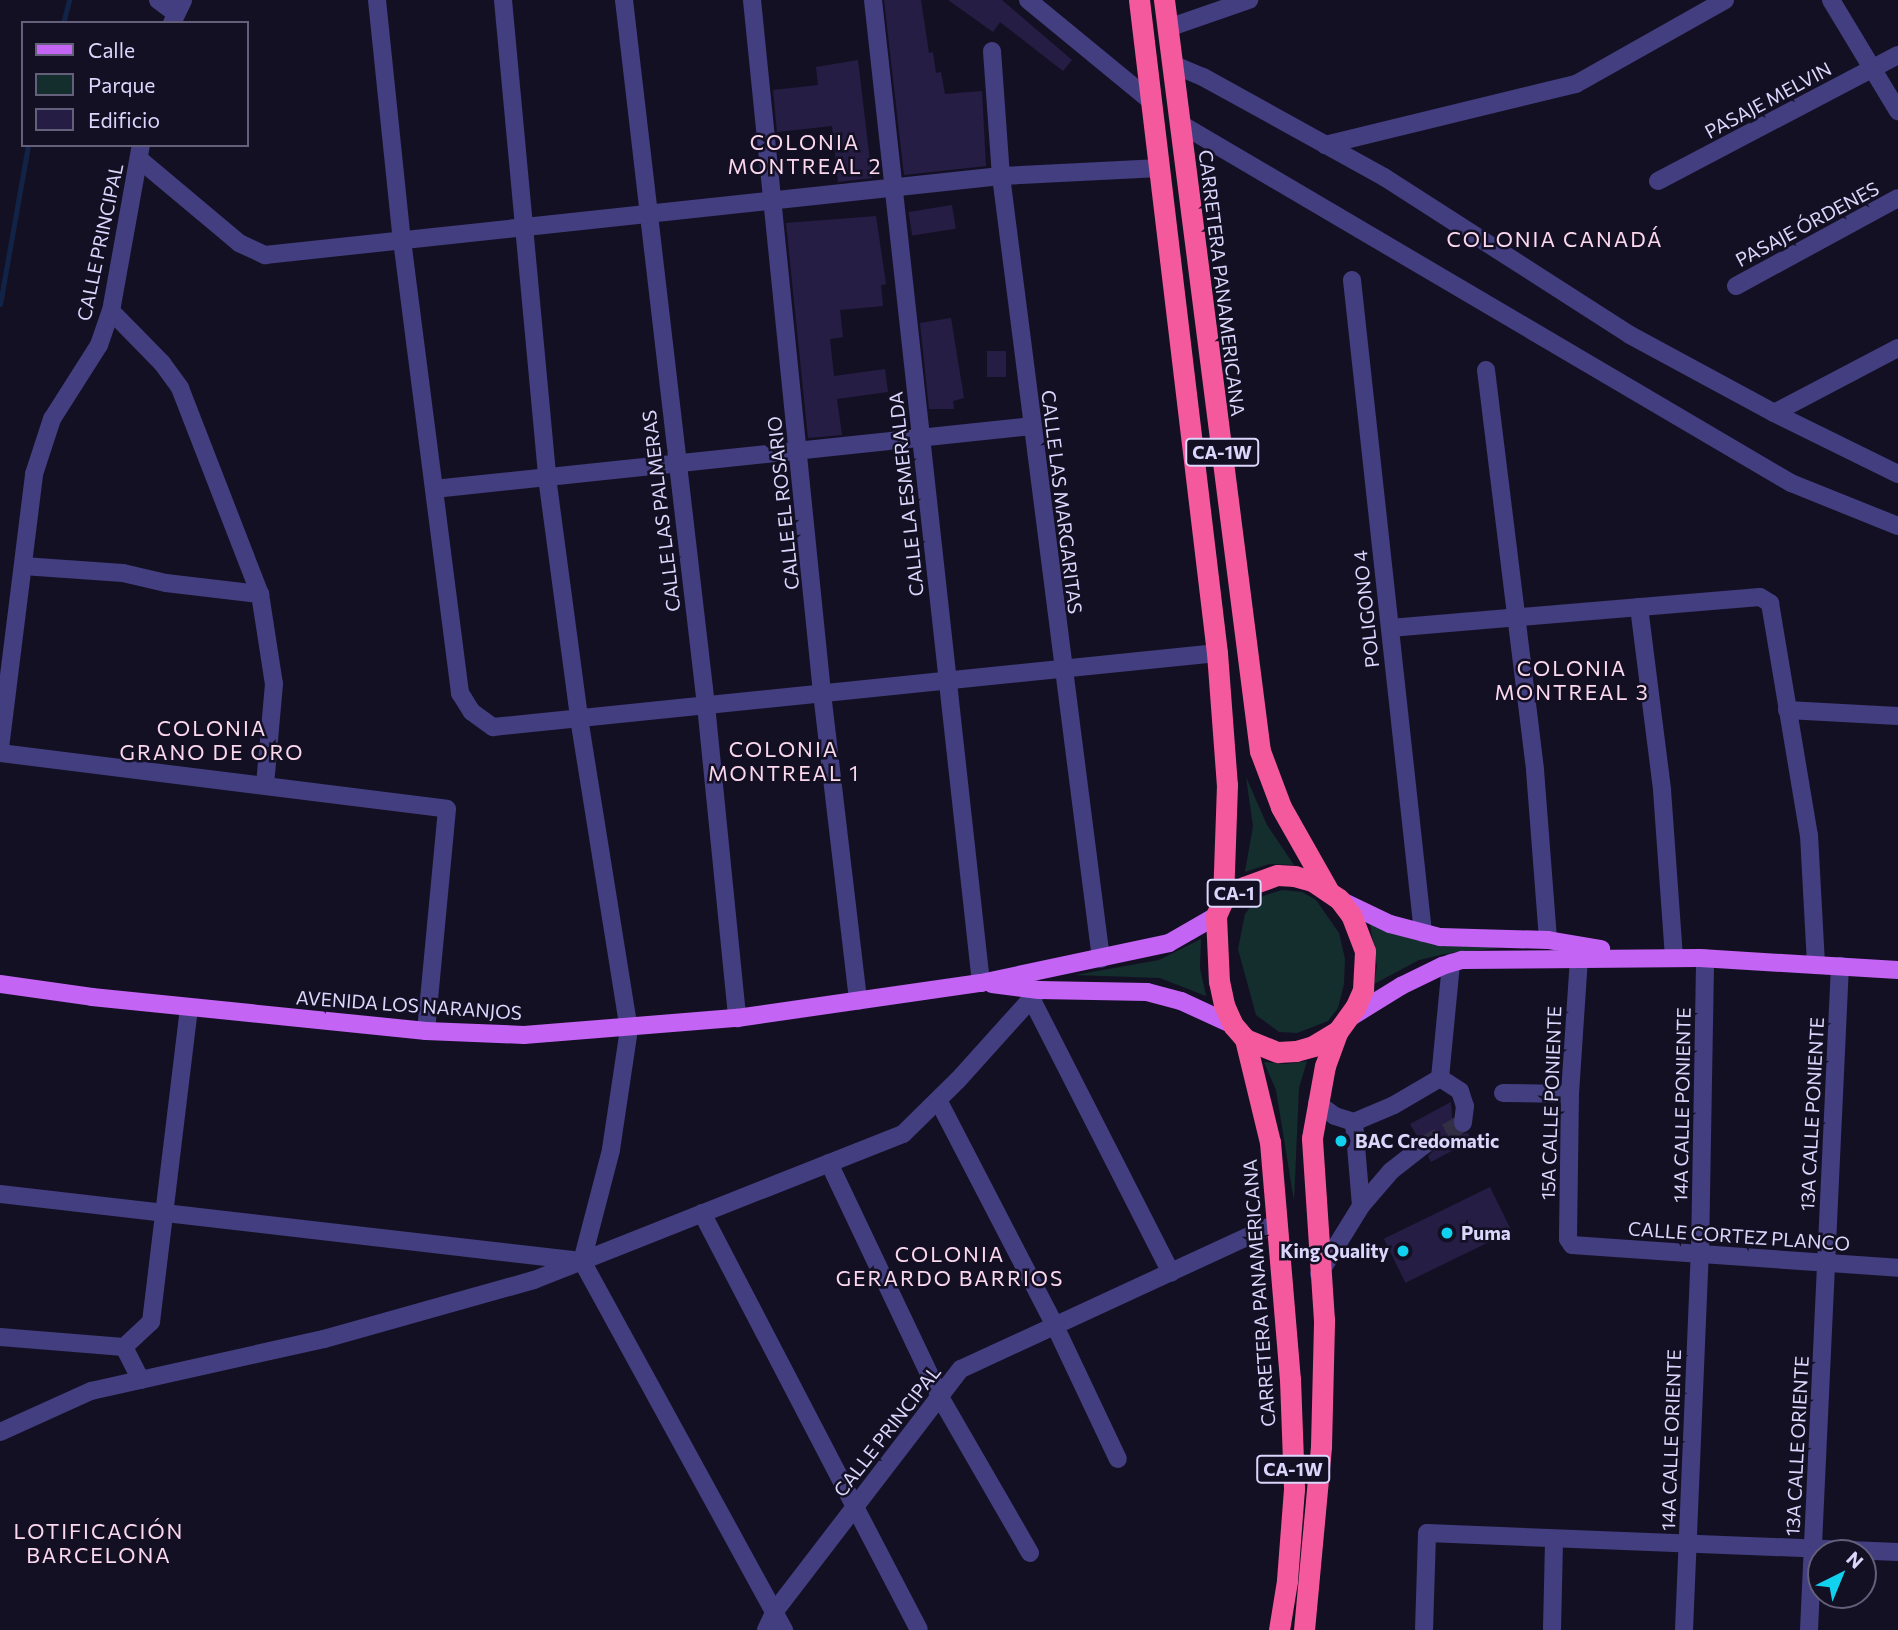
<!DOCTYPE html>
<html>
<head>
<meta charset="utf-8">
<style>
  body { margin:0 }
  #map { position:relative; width:1898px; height:1630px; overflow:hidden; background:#141024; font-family:Commissioner,sans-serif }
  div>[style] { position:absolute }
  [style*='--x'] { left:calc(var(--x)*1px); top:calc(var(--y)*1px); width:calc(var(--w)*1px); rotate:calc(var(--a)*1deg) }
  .green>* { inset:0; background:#142e2d }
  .stream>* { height:5px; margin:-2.5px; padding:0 2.5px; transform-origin:2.5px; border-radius:2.5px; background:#112447 }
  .building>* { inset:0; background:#261d44; transform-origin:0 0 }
  .minor-tunnel>* { height:18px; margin-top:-9px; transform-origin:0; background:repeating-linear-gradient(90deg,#322e44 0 18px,transparent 0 27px) }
  .minor>* { height:18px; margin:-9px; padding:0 9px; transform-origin:9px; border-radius:9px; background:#433e80 }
  .major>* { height:18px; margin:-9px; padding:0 9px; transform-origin:9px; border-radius:9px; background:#c364f5 }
  .highway>* { height:21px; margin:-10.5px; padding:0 10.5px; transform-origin:10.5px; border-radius:10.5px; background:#f4599e }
  .dots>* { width:19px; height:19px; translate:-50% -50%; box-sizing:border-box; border:4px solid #141024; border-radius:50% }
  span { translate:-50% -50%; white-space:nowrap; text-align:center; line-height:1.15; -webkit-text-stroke:5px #141024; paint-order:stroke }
  .shield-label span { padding:2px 5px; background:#141024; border:2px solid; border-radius:5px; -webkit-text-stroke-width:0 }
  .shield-label { font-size:18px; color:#dbd6fc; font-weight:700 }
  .street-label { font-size:19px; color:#dbd6fc }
  .poi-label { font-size:19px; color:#dbd6fc; font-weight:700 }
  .left { translate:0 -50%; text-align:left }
  .right { translate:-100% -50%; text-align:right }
  .neighbourhood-label { font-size:21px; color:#fcd8ee; letter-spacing:2px }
  .legend { position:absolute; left:21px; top:21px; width:228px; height:126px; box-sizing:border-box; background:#141024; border:2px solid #645f7a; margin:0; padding:9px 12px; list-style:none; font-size:21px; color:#dbd6fc }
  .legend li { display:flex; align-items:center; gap:14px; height:35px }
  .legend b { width:35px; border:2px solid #645f7a }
  .north { position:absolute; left:1807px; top:1539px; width:70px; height:70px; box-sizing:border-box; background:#141024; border:2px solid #645f7a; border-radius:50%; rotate:43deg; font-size:19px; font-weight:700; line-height:28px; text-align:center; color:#dbd6fc }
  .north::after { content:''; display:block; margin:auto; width:24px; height:32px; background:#10d1ee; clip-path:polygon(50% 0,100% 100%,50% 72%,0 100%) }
</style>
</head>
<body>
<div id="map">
  <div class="green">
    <div style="clip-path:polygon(1246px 777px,1267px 825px,1294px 865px,1269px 864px,1245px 872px,1253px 826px)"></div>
    <div style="clip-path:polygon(1282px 890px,1302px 892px,1316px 900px,1339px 933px,1345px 959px,1344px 984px,1338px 1008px,1328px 1021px,1297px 1033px,1279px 1032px,1256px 1015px,1238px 949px,1245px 914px,1257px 898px)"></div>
    <div style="clip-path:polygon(1370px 924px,1416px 940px,1501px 948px,1449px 953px,1419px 960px,1374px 984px,1377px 966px)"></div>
    <div style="clip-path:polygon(1201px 939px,1200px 968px,1206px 996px,1160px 978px,1075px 975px,1159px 960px)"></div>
    <div style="clip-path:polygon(1307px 1061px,1299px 1088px,1294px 1201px,1276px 1090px,1264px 1062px,1286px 1064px)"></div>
  </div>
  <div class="stream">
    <div style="--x:63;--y:23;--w:24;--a:-75"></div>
    <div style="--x:0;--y:304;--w:161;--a:-80"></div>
  </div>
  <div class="building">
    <div style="clip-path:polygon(884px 0,921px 0,929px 53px,933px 52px,936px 73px,941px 72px,945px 94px,982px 91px,986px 166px,904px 175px)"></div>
    <div style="clip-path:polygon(948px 0,1002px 0,1072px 60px,1063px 71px,1000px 22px,993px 32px)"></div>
    <div style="clip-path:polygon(858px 60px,872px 178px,838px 182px,832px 126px,777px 132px,773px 90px,818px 85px,816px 67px)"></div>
    <div style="left:952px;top:205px;width:24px;height:44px;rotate:81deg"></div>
    <div style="clip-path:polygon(876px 216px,886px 284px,881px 285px,883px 306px,840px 310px,843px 337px,830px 339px,834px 376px,885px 369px,888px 392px,837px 399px,842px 435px,808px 438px,786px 223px)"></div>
    <div style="clip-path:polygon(951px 318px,964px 398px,953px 401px,954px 409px,929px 409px,920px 323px)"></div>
    <div style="left:987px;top:351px;width:19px;height:26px"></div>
    <div style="clip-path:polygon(1451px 1102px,1453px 1128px,1461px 1134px,1468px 1133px,1472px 1140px,1431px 1162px,1428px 1156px,1434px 1150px,1432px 1140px,1427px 1135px,1417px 1136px,1410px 1124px)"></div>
    <div style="left:1490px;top:1187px;width:49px;height:118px;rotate:64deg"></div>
  </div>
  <div class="minor-tunnel">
    <div style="--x:1423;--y:1146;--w:46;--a:-29.9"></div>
  </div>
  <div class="minor">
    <div style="--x:158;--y:0;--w:21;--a:37"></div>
    <div style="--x:377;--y:0;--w:241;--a:84.1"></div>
    <div style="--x:402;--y:240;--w:457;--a:82.7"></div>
    <div style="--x:460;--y:693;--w:22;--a:58"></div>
    <div style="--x:472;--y:712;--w:26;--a:36"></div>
    <div style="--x:493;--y:727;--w:728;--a:-5.84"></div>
    <div style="--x:503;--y:0;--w:479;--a:84.7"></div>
    <div style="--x:547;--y:477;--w:243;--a:82.4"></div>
    <div style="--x:579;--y:718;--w:315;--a:80.9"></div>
    <div style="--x:629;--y:1029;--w:122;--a:98.5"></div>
    <div style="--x:611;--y:1150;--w:115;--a:104.6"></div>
    <div style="--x:582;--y:1261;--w:421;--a:61.3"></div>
    <div style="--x:624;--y:0;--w:710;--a:83.37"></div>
    <div style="--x:706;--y:705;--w:315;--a:84.3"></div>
    <div style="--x:752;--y:0;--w:697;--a:84.23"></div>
    <div style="--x:822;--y:693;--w:310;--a:83.3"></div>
    <div style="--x:873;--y:0;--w:989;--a:83.73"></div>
    <div style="--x:1028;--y:0;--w:159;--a:39.4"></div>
    <div style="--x:1831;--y:0;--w:130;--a:58.9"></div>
    <div style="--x:172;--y:23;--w:25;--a:-64"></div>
    <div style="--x:1168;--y:28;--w:86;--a:-19.1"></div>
    <div style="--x:992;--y:51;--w:125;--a:85.9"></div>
    <div style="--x:1001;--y:176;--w:789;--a:82.72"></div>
    <div style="--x:1172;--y:64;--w:34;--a:23"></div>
    <div style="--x:1203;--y:77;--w:207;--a:28.9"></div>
    <div style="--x:1384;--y:177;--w:292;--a:32.7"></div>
    <div style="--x:1630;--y:335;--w:164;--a:28.4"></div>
    <div style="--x:1774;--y:413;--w:138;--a:26.2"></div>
    <div style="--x:1179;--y:123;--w:710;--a:30.47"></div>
    <div style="--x:1791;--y:483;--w:115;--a:21.9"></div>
    <div style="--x:1325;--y:145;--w:258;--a:-13.7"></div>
    <div style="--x:1576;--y:84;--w:171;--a:-29.4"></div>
    <div style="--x:139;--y:159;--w:131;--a:40"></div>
    <div style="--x:239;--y:243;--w:29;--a:25"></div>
    <div style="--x:265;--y:255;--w:740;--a:-6.13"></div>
    <div style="--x:1001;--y:176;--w:159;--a:-2.9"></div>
    <div style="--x:1658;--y:181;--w:271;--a:-27.7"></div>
    <div style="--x:1352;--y:280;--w:657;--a:83.79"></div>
    <div style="--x:1736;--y:286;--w:184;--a:-28.5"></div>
    <div style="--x:111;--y:311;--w:73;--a:45.6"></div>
    <div style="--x:162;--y:363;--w:31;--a:54"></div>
    <div style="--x:180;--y:388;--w:221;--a:68.8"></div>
    <div style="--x:260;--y:594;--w:91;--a:81.2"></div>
    <div style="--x:274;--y:684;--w:100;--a:95.1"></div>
    <div style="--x:1486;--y:370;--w:403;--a:83"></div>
    <div style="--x:1535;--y:770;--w:170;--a:85.6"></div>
    <div style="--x:1774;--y:413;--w:140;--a:-27.7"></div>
    <div style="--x:434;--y:489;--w:601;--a:-6.01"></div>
    <div style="--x:23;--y:566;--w:100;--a:4"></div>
    <div style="--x:123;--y:573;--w:44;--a:13.1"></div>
    <div style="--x:166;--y:583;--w:95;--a:6.7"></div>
    <div style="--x:1639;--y:607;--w:184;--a:82.8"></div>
    <div style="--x:1662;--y:790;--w:167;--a:85.9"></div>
    <div style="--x:1390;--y:628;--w:371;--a:-4.8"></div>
    <div style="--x:1760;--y:597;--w:12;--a:31"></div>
    <div style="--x:1770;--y:603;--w:235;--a:80.5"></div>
    <div style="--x:1809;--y:835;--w:130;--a:86.9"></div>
    <div style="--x:1787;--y:710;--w:111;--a:3.1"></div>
    <div style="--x:0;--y:748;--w:276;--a:-82.9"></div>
    <div style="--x:34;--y:474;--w:58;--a:-71.9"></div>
    <div style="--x:52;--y:419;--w:88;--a:-57.6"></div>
    <div style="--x:99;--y:345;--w:36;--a:-71"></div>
    <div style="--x:111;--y:311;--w:169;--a:-79.8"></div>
    <div style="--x:0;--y:753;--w:450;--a:7.1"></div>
    <div style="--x:447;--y:809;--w:223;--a:95.4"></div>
    <div style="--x:1579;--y:958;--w:136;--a:93.8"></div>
    <div style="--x:1570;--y:1094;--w:145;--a:90.8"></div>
    <div style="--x:1568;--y:1239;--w:7;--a:56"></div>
    <div style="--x:1572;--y:1245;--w:327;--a:4"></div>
    <div style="--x:1032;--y:1000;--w:306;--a:63"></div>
    <div style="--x:1440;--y:1078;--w:116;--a:-84.5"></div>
    <div style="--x:1440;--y:1078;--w:24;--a:33"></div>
    <div style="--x:1460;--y:1091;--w:16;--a:72"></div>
    <div style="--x:1465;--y:1106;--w:17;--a:97"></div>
    <div style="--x:1503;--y:1093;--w:67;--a:0.9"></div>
    <div style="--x:938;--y:1100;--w:254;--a:62.6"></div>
    <div style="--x:1055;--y:1326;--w:147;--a:64.7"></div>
    <div style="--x:1317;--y:1103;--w:22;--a:36"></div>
    <div style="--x:1335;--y:1116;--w:20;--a:18"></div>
    <div style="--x:1354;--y:1122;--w:43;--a:-23"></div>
    <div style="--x:1394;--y:1105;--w:53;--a:-30.4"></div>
    <div style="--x:1354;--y:1122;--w:84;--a:85.2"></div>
    <div style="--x:829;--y:1163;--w:259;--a:64.6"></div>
    <div style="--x:940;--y:1397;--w:180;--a:60"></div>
    <div style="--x:0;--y:1194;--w:585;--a:6.58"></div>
    <div style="--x:702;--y:1213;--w:469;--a:62.5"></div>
    <div style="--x:1319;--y:1274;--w:80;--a:-58.3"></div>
    <div style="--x:1361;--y:1206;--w:46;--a:-49.4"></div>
    <div style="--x:1391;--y:1171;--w:41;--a:-38"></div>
    <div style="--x:0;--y:1337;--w:124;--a:4.6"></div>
    <div style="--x:124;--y:1347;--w:37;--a:-43"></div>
    <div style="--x:151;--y:1322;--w:317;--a:-83.1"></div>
    <div style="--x:124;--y:1347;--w:37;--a:63"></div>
    <div style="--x:0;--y:1432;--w:100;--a:-24.3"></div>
    <div style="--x:91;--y:1391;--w:239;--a:-12.6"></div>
    <div style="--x:324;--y:1339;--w:218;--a:-15.7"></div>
    <div style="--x:534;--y:1280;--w:397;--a:-21.6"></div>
    <div style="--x:903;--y:1134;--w:77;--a:-44.5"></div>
    <div style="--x:958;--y:1080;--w:121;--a:-48"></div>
    <div style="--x:766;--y:1630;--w:21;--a:-65"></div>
    <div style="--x:775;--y:1611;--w:305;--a:-52.5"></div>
    <div style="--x:961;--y:1369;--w:348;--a:-24.8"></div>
    <div style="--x:1424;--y:1630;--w:97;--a:-88.2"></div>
    <div style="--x:1427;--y:1533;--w:471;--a:2.3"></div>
    <div style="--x:1552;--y:1630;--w:91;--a:-88.7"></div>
    <div style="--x:1684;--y:1630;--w:378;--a:-87.6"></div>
    <div style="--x:1700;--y:1252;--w:294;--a:-89"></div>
    <div style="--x:1809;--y:1630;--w:665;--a:-87.33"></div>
  </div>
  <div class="major">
    <div style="--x:1340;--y:900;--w:55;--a:25.6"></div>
    <div style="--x:1390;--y:924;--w:52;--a:14.6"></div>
    <div style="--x:1440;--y:937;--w:108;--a:1.6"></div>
    <div style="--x:1548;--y:940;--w:54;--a:9.6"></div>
    <div style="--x:0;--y:984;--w:93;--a:8"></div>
    <div style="--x:92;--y:997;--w:336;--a:5.8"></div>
    <div style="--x:426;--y:1031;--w:98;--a:2.3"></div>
    <div style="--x:524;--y:1035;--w:214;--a:-4.6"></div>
    <div style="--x:737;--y:1018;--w:246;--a:-8.2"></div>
    <div style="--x:981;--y:983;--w:192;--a:-12"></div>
    <div style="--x:1169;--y:943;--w:54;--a:-29.9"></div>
    <div style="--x:992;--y:984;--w:47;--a:7.3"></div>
    <div style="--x:1039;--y:990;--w:108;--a:1.1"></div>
    <div style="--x:1147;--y:992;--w:35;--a:15"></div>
    <div style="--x:1181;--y:1001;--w:57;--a:24.8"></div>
    <div style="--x:1346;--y:1020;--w:65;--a:-31.7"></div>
    <div style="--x:1401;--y:986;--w:46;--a:-26"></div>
    <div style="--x:1442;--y:966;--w:21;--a:-17"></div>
    <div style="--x:1462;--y:960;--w:238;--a:-0.5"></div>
    <div style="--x:1700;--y:958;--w:198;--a:3.5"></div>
  </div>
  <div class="highway">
    <div style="--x:1139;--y:0;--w:658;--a:83.19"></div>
    <div style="--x:1217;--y:653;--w:132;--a:85.7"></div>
    <div style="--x:1227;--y:785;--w:115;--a:92"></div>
    <div style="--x:1164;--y:0;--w:757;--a:82.72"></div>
    <div style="--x:1260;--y:751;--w:60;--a:69.4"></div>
    <div style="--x:1281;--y:807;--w:95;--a:60.5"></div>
    <div style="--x:1245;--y:1039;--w:106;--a:76.4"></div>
    <div style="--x:1270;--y:1142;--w:238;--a:85.2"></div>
    <div style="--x:1290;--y:1379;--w:110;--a:87.9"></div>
    <div style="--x:1294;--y:1489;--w:92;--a:94.4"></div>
    <div style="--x:1287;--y:1581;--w:50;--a:99.3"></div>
    <div style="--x:1304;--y:1630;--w:185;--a:-84.7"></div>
    <div style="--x:1321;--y:1446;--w:126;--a:-88.6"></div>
    <div style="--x:1324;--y:1320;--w:182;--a:-93.8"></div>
    <div style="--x:1312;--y:1138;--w:73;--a:-79.8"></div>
    <div style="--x:1325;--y:1066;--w:37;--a:-70"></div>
    <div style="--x:1338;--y:1031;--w:29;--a:-54"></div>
    <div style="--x:1355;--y:1008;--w:20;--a:-66"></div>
    <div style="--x:1363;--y:990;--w:39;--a:-87"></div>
    <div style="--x:1365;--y:951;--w:39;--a:-111"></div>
    <div style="--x:1351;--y:915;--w:20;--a:-127"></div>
    <div style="--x:1339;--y:899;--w:32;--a:-146"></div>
    <div style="--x:1312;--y:881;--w:18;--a:-164"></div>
    <div style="--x:1295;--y:876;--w:18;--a:-177"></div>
    <div style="--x:1277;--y:875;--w:35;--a:160"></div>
    <div style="--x:1244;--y:887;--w:25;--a:148"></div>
    <div style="--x:1223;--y:900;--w:17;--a:114"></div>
    <div style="--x:1216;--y:916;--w:65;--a:87.4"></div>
    <div style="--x:1219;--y:981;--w:25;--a:78"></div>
    <div style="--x:1224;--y:1005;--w:22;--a:66"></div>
    <div style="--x:1233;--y:1025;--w:18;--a:49"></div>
    <div style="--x:1245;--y:1039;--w:35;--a:22"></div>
    <div style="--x:1278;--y:1052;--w:18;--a:-3"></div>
    <div style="--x:1296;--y:1051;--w:18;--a:-16"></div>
    <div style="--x:1313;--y:1046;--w:29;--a:-31"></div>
  </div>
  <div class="dots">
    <div style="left:1341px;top:1141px;background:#10d1ee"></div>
    <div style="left:1447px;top:1233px;background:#10d1ee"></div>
    <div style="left:1403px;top:1251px;background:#10d1ee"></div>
  </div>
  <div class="shield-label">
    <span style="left:1222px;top:452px">CA-1W</span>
    <span style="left:1234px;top:893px">CA-1</span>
    <span style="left:1293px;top:1469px">CA-1W</span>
  </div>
  <div class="street-label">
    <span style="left:1768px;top:100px;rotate:-28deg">PASAJE MELVIN</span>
    <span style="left:1807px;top:224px;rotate:-28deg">PASAJE ÓRDENES</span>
    <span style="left:100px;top:242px;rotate:-78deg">CALLE PRINCIPAL</span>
    <span style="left:1222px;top:283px;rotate:83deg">CARRETERA PANAMERICANA</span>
    <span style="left:906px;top:494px;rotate:-96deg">CALLE LA ESMERALDA</span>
    <span style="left:1062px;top:502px;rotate:83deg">CALLE LAS MARGARITAS</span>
    <span style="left:783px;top:503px;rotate:-96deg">CALLE EL ROSARIO</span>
    <span style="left:661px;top:511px;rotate:-97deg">CALLE LAS PALMERAS</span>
    <span style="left:1366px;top:609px;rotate:-96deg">POLIGONO 4</span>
    <span style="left:409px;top:1005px;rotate:4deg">AVENIDA LOS NARANJOS</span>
    <span style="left:1551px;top:1103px;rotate:-88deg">15A CALLE PONIENTE</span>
    <span style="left:1682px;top:1105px;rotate:-89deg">14A CALLE PONIENTE</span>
    <span style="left:1812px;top:1114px;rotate:-87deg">13A CALLE PONIENTE</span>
    <span style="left:1739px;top:1236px;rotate:4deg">CALLE CORTEZ PLANCO</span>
    <span style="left:1259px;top:1293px;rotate:-94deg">CARRETERA PANAMERICANA</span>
    <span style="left:887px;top:1431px;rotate:-52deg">CALLE PRINCIPAL</span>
    <span style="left:1671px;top:1440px;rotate:-88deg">14A CALLE ORIENTE</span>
    <span style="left:1797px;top:1446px;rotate:-87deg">13A CALLE ORIENTE</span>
  </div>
  <div class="poi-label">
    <span class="left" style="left:1355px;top:1141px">BAC Credomatic</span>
    <span class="left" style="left:1461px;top:1233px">Puma</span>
    <span class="right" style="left:1389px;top:1251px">King Quality</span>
  </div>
  <div class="neighbourhood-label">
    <span style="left:805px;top:154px">COLONIA<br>MONTREAL 2</span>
    <span style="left:1555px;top:239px">COLONIA CANADÁ</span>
    <span style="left:1572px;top:680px">COLONIA<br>MONTREAL 3</span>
    <span style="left:212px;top:740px">COLONIA<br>GRANO DE ORO</span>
    <span style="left:784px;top:761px">COLONIA<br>MONTREAL 1</span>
    <span style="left:950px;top:1266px">COLONIA<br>GERARDO BARRIOS</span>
    <span style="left:99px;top:1543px">LOTIFICACIÓN<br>BARCELONA</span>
  </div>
  <ul class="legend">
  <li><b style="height:9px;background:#c364f5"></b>Calle</li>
  <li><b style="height:19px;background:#142e2d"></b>Parque</li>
  <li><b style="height:19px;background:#261d44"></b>Edificio</li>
  </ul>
  <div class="north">N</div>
</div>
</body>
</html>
